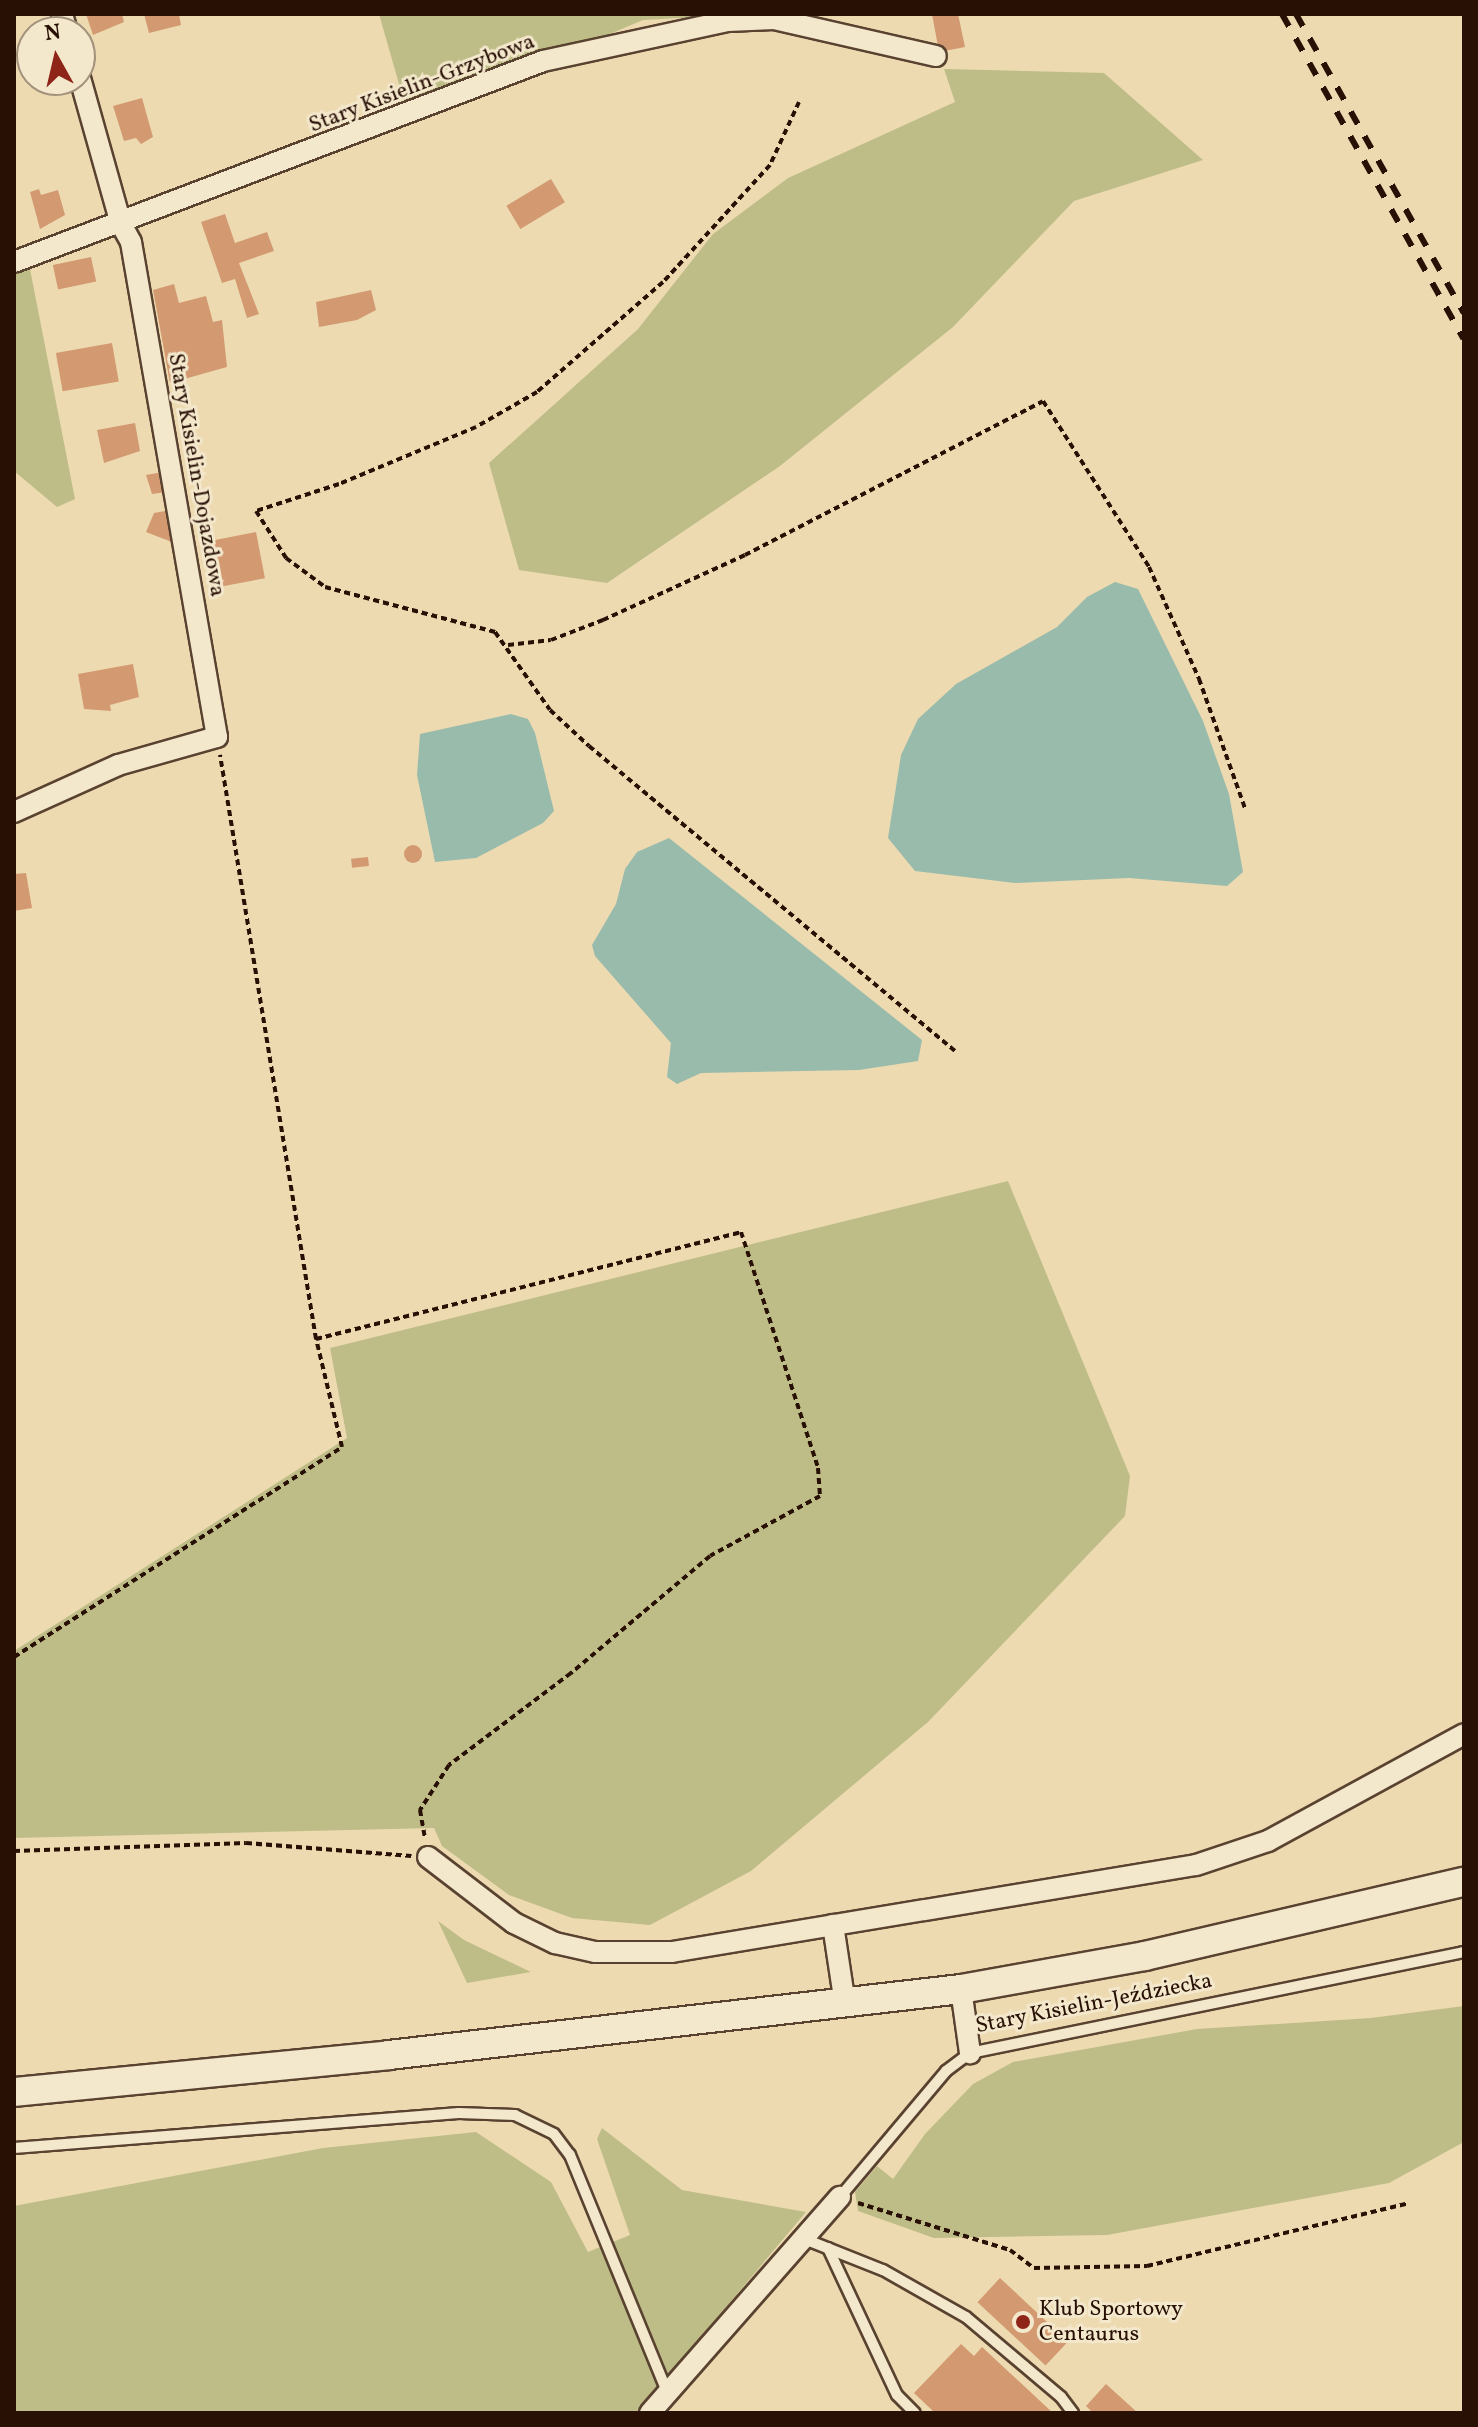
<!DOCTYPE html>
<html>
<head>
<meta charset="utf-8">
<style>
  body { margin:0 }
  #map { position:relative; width:1478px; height:2427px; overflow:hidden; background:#eddab1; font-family:Vollkorn,serif }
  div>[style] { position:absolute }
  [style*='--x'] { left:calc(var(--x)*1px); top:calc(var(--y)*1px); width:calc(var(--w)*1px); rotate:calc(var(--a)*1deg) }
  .green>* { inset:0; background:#bfbd87 }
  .water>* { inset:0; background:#99bbac }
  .building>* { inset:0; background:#d39a71; transform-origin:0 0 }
  .round { border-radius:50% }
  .path>* { height:4px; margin-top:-2px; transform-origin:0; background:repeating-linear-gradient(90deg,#281005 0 6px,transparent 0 10px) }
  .roads { filter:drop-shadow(2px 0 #594230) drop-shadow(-2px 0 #594230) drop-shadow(0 2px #594230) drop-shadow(0 -2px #594230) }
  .service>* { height:10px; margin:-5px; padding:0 5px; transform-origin:5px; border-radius:5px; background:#f3e7cc }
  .minor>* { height:20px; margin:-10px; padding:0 10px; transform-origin:10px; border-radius:10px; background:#f3e7cc }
  .secondary>* { height:28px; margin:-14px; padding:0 14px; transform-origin:14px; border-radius:14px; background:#f3e7cc }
  .rail>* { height:6px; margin-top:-3px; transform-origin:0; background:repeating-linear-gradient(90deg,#281005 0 14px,transparent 0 28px) }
  .dots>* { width:22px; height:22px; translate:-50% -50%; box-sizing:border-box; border:4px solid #f3e7cc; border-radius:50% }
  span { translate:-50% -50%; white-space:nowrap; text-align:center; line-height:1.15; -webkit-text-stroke:6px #f3e7cc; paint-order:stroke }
  .street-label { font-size:22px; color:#281005 }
  .poi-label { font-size:22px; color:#281005 }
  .left { translate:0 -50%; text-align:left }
  .frame { position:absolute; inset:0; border:16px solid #281005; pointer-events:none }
  .north { position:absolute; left:16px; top:16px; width:80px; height:80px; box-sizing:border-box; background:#f3e7cc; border:2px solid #a2917c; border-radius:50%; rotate:352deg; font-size:22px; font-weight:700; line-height:32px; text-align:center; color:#281005 }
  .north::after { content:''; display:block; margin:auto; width:28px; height:36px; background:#8f2418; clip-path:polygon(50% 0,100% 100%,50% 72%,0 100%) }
</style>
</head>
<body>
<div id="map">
  <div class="green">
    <div style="clip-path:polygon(379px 14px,753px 14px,643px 20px,409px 119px)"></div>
    <div style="clip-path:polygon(944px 69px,1104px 73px,1203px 160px,1074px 201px,953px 327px,780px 466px,607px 583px,519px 570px,489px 463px,638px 329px,713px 234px,788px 178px,955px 102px)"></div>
    <div style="clip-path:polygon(29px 264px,75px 499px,57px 507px,14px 471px,14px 266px)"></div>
    <div style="clip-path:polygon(1008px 1181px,1130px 1476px,1125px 1516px,928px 1722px,751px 1871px,650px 1925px,572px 1918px,509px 1895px,442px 1846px,434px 1828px,14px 1838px,14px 1651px,347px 1438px,330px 1348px)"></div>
    <div style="clip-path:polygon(438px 1921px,464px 1940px,531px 1972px,467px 1983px)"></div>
    <div style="clip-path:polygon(1464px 2006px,1464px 2142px,1389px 2183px,1107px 2235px,934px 2238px,858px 2211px,855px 2192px,877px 2166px,893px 2179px,925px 2134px,973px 2084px,1013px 2062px,1197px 2029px,1371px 2018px)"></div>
    <div style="clip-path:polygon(602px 2128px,682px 2190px,806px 2212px,637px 2413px,14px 2413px,14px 2206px,323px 2148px,476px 2132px,551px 2182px,588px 2252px,630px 2235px,597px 2139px)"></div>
  </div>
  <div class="water">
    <div style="clip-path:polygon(1115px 582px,1138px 589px,1203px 721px,1229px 794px,1243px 872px,1227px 886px,1129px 878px,1015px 883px,915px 871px,888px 838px,901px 755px,918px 719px,956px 684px,1057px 627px,1087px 597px)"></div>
    <div style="clip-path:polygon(511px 714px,528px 719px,535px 733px,554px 811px,543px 823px,476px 858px,435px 862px,417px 775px,420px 734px)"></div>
    <div style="clip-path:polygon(669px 838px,922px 1040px,918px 1061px,859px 1070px,701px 1073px,677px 1084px,667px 1077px,671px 1043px,595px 956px,592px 945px,616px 904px,625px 869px,637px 852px)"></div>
  </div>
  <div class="building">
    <div style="clip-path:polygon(86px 14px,122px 14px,124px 22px,93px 35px)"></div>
    <div style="clip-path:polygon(144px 14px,179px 14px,181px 25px,149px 33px)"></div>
    <div style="clip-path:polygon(932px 14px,958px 14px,965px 47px,939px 52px)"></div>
    <div style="clip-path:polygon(142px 98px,153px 137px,141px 144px,136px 138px,124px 141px,113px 106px)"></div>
    <div style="left:551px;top:179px;width:27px;height:52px;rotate:59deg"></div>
    <div style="clip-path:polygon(39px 189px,41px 195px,58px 190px,65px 215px,40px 229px,30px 192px)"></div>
    <div style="clip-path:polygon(225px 214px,235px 243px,267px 232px,274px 251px,239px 263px,259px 314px,247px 318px,235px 279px,222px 283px,201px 222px)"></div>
    <div style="left:91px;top:257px;width:25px;height:39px;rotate:78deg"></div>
    <div style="clip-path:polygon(174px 284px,179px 303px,206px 296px,213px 322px,222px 320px,227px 367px,170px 383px,153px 290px)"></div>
    <div style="clip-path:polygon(371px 290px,376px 310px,357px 320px,319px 327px,316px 302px)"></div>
    <div style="left:112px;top:343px;width:39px;height:57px;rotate:80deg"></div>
    <div style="clip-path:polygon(135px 423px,140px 451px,104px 463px,97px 430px)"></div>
    <div style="clip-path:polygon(163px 472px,167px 492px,152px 494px,146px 475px)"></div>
    <div style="clip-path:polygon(171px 510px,177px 544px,146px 532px,154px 513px)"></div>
    <div style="left:256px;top:532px;width:47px;height:43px;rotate:79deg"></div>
    <div style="clip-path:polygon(133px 664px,139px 697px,110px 705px,111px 711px,84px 709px,78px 674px)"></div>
    <div class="round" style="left:404px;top:845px;width:18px;height:18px"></div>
    <div style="left:368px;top:857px;width:9px;height:17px;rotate:84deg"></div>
    <div style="clip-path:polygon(26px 873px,32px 908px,14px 911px,14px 874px)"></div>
    <div style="left:1000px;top:2278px;width:93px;height:33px;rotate:43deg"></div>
    <div style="clip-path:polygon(961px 2344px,974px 2356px,982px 2347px,1053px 2413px,935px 2413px,914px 2393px)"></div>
    <div style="clip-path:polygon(1106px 2384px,1138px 2413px,1093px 2413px,1086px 2406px)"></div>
  </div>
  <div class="path">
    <div style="--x:799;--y:102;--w:69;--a:114.7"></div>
    <div style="--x:770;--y:165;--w:159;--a:132.4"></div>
    <div style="--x:663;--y:282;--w:167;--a:138.9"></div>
    <div style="--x:537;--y:392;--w:70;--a:150.2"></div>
    <div style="--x:476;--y:427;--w:148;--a:157.4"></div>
    <div style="--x:339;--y:484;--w:87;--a:162"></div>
    <div style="--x:256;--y:511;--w:56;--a:57.4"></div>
    <div style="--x:286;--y:558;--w:49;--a:36.6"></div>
    <div style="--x:325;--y:587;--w:176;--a:14.8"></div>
    <div style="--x:495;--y:632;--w:95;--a:54.8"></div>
    <div style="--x:550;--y:710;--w:53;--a:42.7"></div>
    <div style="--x:589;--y:746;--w:478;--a:39.8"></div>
    <div style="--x:508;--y:645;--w:43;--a:-6.6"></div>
    <div style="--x:551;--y:640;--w:56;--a:-21"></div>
    <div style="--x:603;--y:620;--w:156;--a:-24.6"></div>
    <div style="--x:745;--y:555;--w:335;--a:-27.3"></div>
    <div style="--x:1043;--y:401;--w:197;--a:57.4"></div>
    <div style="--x:1149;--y:567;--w:123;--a:65.9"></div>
    <div style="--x:1199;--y:679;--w:137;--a:70.4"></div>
    <div style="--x:316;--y:1339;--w:438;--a:-14.1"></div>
    <div style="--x:741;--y:1232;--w:248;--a:71.9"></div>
    <div style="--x:818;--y:1468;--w:28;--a:86"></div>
    <div style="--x:820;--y:1496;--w:125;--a:151.4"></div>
    <div style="--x:710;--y:1556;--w:182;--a:139.9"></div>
    <div style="--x:571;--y:1673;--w:153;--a:143"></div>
    <div style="--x:449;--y:1765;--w:54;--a:122.8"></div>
    <div style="--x:420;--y:1810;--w:28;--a:80"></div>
    <div style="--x:14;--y:1657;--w:389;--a:-32.6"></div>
    <div style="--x:342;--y:1447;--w:111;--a:-103.5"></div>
    <div style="--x:316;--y:1339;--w:592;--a:-99.33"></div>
    <div style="--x:14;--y:1851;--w:232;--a:-2"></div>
    <div style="--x:246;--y:1843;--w:166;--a:4.5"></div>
    <div style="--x:858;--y:2203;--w:159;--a:17.2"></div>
    <div style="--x:1010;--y:2250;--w:30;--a:37"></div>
    <div style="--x:1034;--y:2268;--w:113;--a:-1"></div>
    <div style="--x:1147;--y:2266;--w:269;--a:-13.5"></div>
  </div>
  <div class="roads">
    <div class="service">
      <div style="--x:14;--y:2148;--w:446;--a:-4.5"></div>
      <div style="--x:459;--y:2113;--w:56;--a:2"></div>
      <div style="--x:515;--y:2115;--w:43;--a:26"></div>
      <div style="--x:554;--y:2134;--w:26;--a:53"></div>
      <div style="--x:570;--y:2155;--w:256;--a:67.7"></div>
      <div style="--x:840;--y:2197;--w:165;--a:-49.9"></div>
      <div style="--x:946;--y:2071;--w:30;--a:-37"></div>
      <div style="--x:970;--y:2053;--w:504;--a:-11.56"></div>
      <div style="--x:802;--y:2238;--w:87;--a:21.6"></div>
      <div style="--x:883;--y:2270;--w:95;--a:29.5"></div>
      <div style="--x:966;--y:2317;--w:124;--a:40.1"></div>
      <div style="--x:1061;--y:2397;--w:20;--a:53"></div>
      <div style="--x:828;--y:2248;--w:162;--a:64.9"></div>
      <div style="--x:897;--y:2395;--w:25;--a:45"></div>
    </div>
    <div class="minor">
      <div style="--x:62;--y:14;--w:19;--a:74"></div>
      <div style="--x:14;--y:262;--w:566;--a:-20.8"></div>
      <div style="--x:543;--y:61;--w:189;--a:-12.2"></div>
      <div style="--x:728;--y:21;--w:46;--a:-2.5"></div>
      <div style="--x:774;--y:19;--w:166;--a:12.9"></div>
      <div style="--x:14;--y:812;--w:114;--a:-24.3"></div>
      <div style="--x:118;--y:765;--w:103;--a:-15.8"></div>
      <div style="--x:217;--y:737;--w:502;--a:-99.86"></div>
      <div style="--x:131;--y:242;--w:21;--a:-119"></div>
      <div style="--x:121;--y:224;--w:152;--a:-105.7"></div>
      <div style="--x:428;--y:1857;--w:108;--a:37.5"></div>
      <div style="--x:514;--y:1923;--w:46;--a:26"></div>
      <div style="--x:555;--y:1943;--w:41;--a:12.7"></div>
      <div style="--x:595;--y:1952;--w:77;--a:0"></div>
      <div style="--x:672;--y:1952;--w:531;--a:-9.43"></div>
      <div style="--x:1196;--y:1865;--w:76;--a:-18.4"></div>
      <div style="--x:1268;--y:1841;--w:223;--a:-28.6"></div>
      <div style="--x:833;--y:1925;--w:80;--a:81.4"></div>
      <div style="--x:961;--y:1989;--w:65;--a:82"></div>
      <div style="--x:650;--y:2413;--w:288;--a:-48.7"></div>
    </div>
    <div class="secondary">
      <div style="--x:14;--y:2092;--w:377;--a:-5.6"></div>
      <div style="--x:389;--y:2055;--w:576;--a:-6.58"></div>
      <div style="--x:961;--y:1989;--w:187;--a:-10.2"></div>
      <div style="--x:1145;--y:1956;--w:327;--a:-13.1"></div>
    </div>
  </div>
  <div class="rail">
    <div style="--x:1282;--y:14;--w:372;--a:60.8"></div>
    <div style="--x:1296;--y:14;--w:343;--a:60.7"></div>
  </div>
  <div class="dots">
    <div style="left:1023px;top:2322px;background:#8f2418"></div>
  </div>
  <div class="street-label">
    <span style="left:422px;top:84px;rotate:-21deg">Stary Kisielin-Grzybowa</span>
    <span style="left:196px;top:475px;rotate:80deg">Stary Kisielin-Dojazdowa</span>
    <span style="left:1094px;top:2004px;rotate:-11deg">Stary Kisielin-Jeździecka</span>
  </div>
  <div class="poi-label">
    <span class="left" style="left:1039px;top:2322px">Klub Sportowy<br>Centaurus</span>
  </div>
  <div class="frame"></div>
  <div class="north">N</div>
</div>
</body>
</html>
